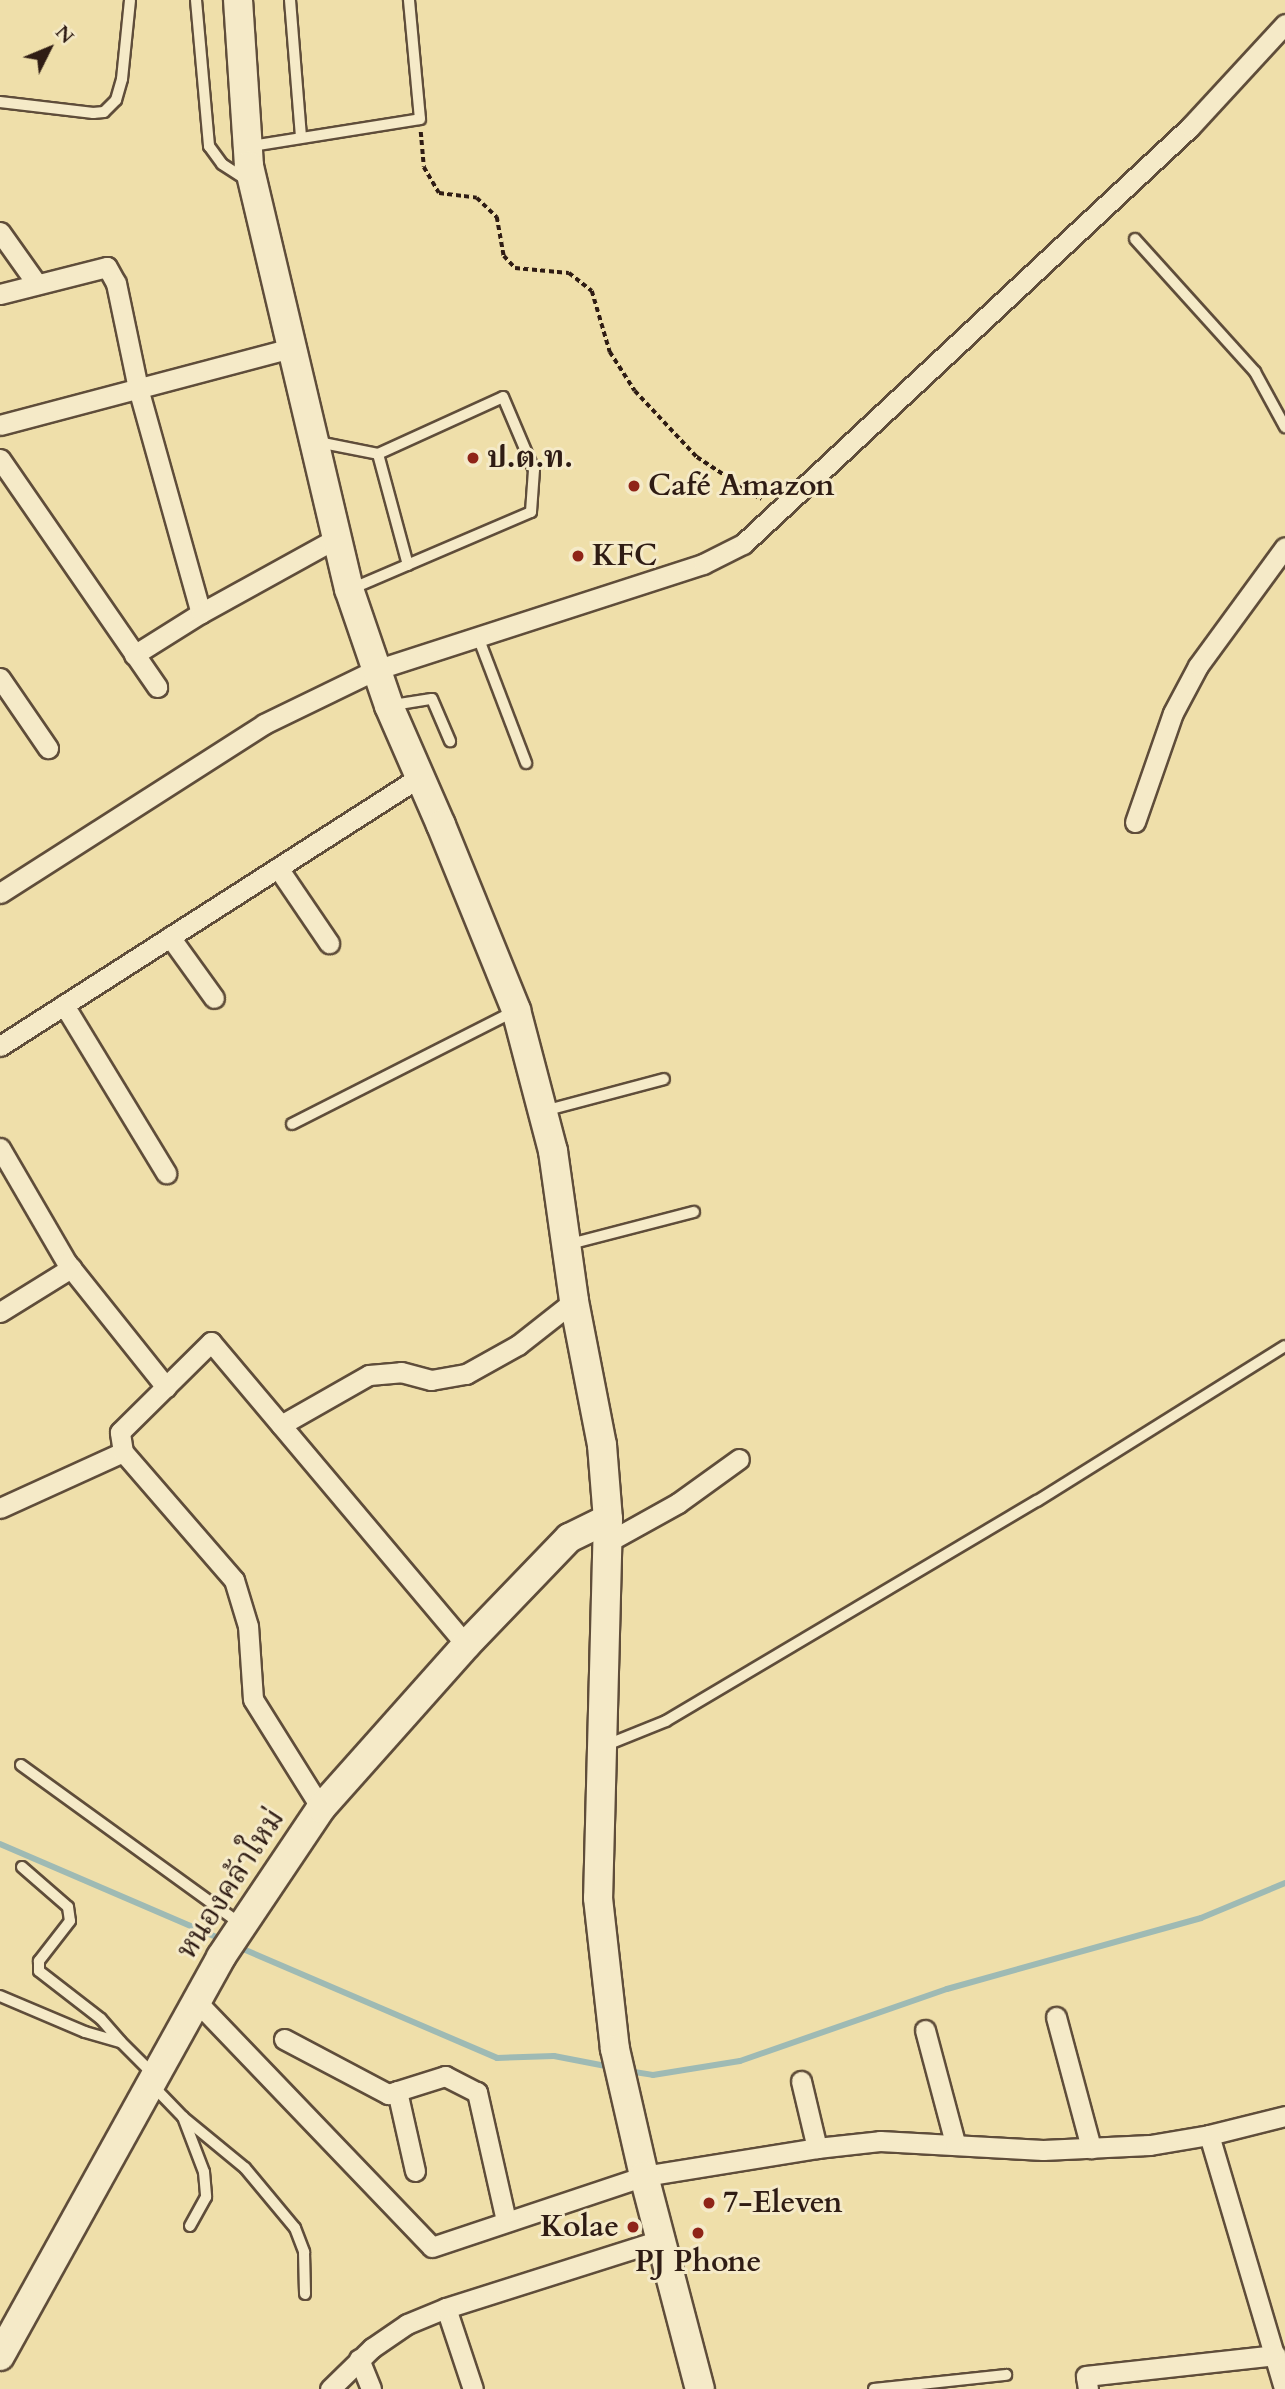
<!DOCTYPE html>
<html>
<head>
<meta charset="utf-8">
<style>
  body { margin:0 }
  #map { position:relative; width:1285px; height:2389px; overflow:hidden; background:#efdfaa; font-family:Cardo,"Noto Serif Thai",serif }
  div>[style] { position:absolute }
  [style*='--x'] { left:calc(var(--x)*1px); top:calc(var(--y)*1px); width:calc(var(--w)*1px); rotate:calc(var(--a)*1deg) }
  .stream>* { height:6px; margin:-3px; padding:0 3px; transform-origin:3px; border-radius:3px; background:#9ebab4 }
  .path>* { height:3.5px; margin-top:-1.75px; transform-origin:0; background:repeating-linear-gradient(90deg,#2f1c14 0 5px,transparent 0 8.5px) }
  .roads { filter:drop-shadow(2px 0 #5f4d3a) drop-shadow(-2px 0 #5f4d3a) drop-shadow(0 2px #5f4d3a) drop-shadow(0 -2px #5f4d3a) }
  .lane>* { height:10px; margin:-5px; padding:0 5px; transform-origin:5px; border-radius:5px; background:#f5eac8 }
  .street>* { height:19px; margin:-9.5px; padding:0 9.5px; transform-origin:9.5px; border-radius:9.5px; background:#f5eac8 }
  .secondary>* { height:28px; margin:-14px; padding:0 14px; transform-origin:14px; border-radius:14px; background:#f5eac8 }
  .dots>* { width:19px; height:19px; translate:-50% -50%; box-sizing:border-box; border:4px solid #f5eac8; border-radius:50% }
  span { translate:-50% -50%; white-space:nowrap; text-align:center; line-height:1.15; -webkit-text-stroke:6px #f5eac8; paint-order:stroke }
  .poi-label { font-size:30px; color:#2f1c14; font-weight:700 }
  .left { translate:0 -50%; text-align:left }
  .right { translate:-100% -50%; text-align:right }
  .street-label { font-size:30px; color:#2f1c14 }
  .north { position:absolute; left:14px; top:14px; width:70px; height:70px; -webkit-text-stroke:5px #f5eac8; paint-order:stroke; rotate:47deg; font-size:19px; font-weight:700; line-height:28px; text-align:center; color:#2f1c14 }
  .north::after { content:''; display:block; margin:auto; width:24px; height:32px; background:#2f1c14; clip-path:polygon(50% 0,100% 100%,50% 72%,0 100%) }
</style>
</head>
<body>
<div id="map">
  <div class="stream">
    <div style="--x:0;--y:1844;--w:243;--a:23.3"></div>
    <div style="--x:236;--y:1946;--w:284;--a:23.2"></div>
    <div style="--x:497;--y:2058;--w:57;--a:-2"></div>
    <div style="--x:554;--y:2056;--w:58;--a:10.9"></div>
    <div style="--x:628;--y:2071;--w:25;--a:9"></div>
    <div style="--x:653;--y:2075;--w:88;--a:-9.1"></div>
    <div style="--x:740;--y:2061;--w:219;--a:-19.2"></div>
    <div style="--x:947;--y:1989;--w:264;--a:-15.6"></div>
    <div style="--x:1201;--y:1918;--w:91;--a:-22.6"></div>
  </div>
  <div class="path">
    <div style="--x:421;--y:132;--w:35;--a:85"></div>
    <div style="--x:424;--y:167;--w:30;--a:60"></div>
    <div style="--x:439;--y:193;--w:38;--a:7"></div>
    <div style="--x:477;--y:198;--w:28;--a:44"></div>
    <div style="--x:497;--y:217;--w:40;--a:80"></div>
    <div style="--x:504;--y:256;--w:16;--a:47"></div>
    <div style="--x:515;--y:268;--w:54;--a:5.3"></div>
    <div style="--x:569;--y:273;--w:29;--a:38"></div>
    <div style="--x:592;--y:291;--w:64;--a:73.6"></div>
    <div style="--x:610;--y:352;--w:46;--a:57.3"></div>
    <div style="--x:635;--y:391;--w:91;--a:46.8"></div>
    <div style="--x:697;--y:457;--w:77;--a:33.3"></div>
  </div>
  <div class="roads">
    <div class="lane">
      <div style="--x:196;--y:0;--w:147;--a:84.9"></div>
      <div style="--x:209;--y:146;--w:22;--a:54"></div>
      <div style="--x:222;--y:164;--w:31;--a:33"></div>
      <div style="--x:290;--y:0;--w:138;--a:85.4"></div>
      <div style="--x:0;--y:102;--w:94;--a:6.7"></div>
      <div style="--x:93;--y:113;--w:11;--a:-5"></div>
      <div style="--x:104;--y:112;--w:17;--a:-45"></div>
      <div style="--x:116;--y:100;--w:22;--a:-74"></div>
      <div style="--x:122;--y:79;--w:79;--a:-84.2"></div>
      <div style="--x:252;--y:146;--w:170;--a:-9.1"></div>
      <div style="--x:420;--y:119;--w:120;--a:-95.3"></div>
      <div style="--x:1135;--y:239;--w:179;--a:47.9"></div>
      <div style="--x:1255;--y:372;--w:63;--a:61.4"></div>
      <div style="--x:318;--y:442;--w:61;--a:11.3"></div>
      <div style="--x:378;--y:454;--w:137;--a:-24.5"></div>
      <div style="--x:503;--y:397;--w:79;--a:67"></div>
      <div style="--x:534;--y:470;--w:42;--a:94.1"></div>
      <div style="--x:531;--y:512;--w:196;--a:156.8"></div>
      <div style="--x:378;--y:454;--w:115;--a:74.9"></div>
      <div style="--x:478;--y:637;--w:135;--a:69.1"></div>
      <div style="--x:393;--y:705;--w:39;--a:-9"></div>
      <div style="--x:432;--y:699;--w:46;--a:66.8"></div>
      <div style="--x:544;--y:1111;--w:124;--a:-14.9"></div>
      <div style="--x:292;--y:1124;--w:248;--a:-26.9"></div>
      <div style="--x:570;--y:1244;--w:128;--a:-14.5"></div>
      <div style="--x:604;--y:1746;--w:67;--a:-22"></div>
      <div style="--x:666;--y:1721;--w:431;--a:-30.7"></div>
      <div style="--x:1037;--y:1501;--w:292;--a:-32"></div>
      <div style="--x:21;--y:1765;--w:271;--a:35.9"></div>
      <div style="--x:22;--y:1867;--w:61;--a:41"></div>
      <div style="--x:68;--y:1907;--w:14;--a:82"></div>
      <div style="--x:70;--y:1921;--w:51;--a:127.8"></div>
      <div style="--x:39;--y:1961;--w:10;--a:90"></div>
      <div style="--x:39;--y:1971;--w:78;--a:37.7"></div>
      <div style="--x:101;--y:2019;--w:30;--a:49"></div>
      <div style="--x:0;--y:1996;--w:92;--a:23"></div>
      <div style="--x:85;--y:2032;--w:37;--a:16"></div>
      <div style="--x:121;--y:2042;--w:44;--a:45"></div>
      <div style="--x:154;--y:2087;--w:42;--a:46"></div>
      <div style="--x:183;--y:2117;--w:80;--a:39.4"></div>
      <div style="--x:245;--y:2168;--w:78;--a:50.2"></div>
      <div style="--x:295;--y:2228;--w:26;--a:69"></div>
      <div style="--x:304;--y:2252;--w:42;--a:88.6"></div>
      <div style="--x:183;--y:2117;--w:59;--a:69.1"></div>
      <div style="--x:204;--y:2172;--w:25;--a:85"></div>
      <div style="--x:206;--y:2197;--w:33;--a:119"></div>
      <div style="--x:874;--y:2389;--w:133;--a:-6.1"></div>
    </div>
    <div class="street">
      <div style="--x:0;--y:232;--w:64;--a:54.6"></div>
      <div style="--x:0;--y:294;--w:110;--a:-14.2"></div>
      <div style="--x:107;--y:267;--w:18;--a:61"></div>
      <div style="--x:116;--y:283;--w:107;--a:78.2"></div>
      <div style="--x:138;--y:388;--w:234;--a:74.4"></div>
      <div style="--x:0;--y:425;--w:302;--a:-14.8"></div>
      <div style="--x:0;--y:459;--w:277;--a:55.4"></div>
      <div style="--x:134;--y:655;--w:79;--a:-32.1"></div>
      <div style="--x:201;--y:613;--w:155;--a:-28.9"></div>
      <div style="--x:0;--y:678;--w:85;--a:55.6"></div>
      <div style="--x:1135;--y:822;--w:115;--a:-70.8"></div>
      <div style="--x:1173;--y:713;--w:53;--a:-62"></div>
      <div style="--x:1198;--y:666;--w:147;--a:-53.8"></div>
      <div style="--x:278;--y:868;--w:91;--a:55.8"></div>
      <div style="--x:0;--y:893;--w:313;--a:-32.6"></div>
      <div style="--x:264;--y:724;--w:123;--a:-25.9"></div>
      <div style="--x:375;--y:670;--w:345;--a:-17.9"></div>
      <div style="--x:703;--y:564;--w:45;--a:-26.6"></div>
      <div style="--x:743;--y:544;--w:611;--a:-43.01"></div>
      <div style="--x:1190;--y:127;--w:140;--a:-47.3"></div>
      <div style="--x:170;--y:937;--w:75;--a:54.2"></div>
      <div style="--x:64;--y:1005;--w:197;--a:58.7"></div>
      <div style="--x:0;--y:1046;--w:500;--a:-32.67"></div>
      <div style="--x:0;--y:1148;--w:133;--a:59.8"></div>
      <div style="--x:67;--y:1263;--w:159;--a:51.4"></div>
      <div style="--x:0;--y:1312;--w:84;--a:-31.8"></div>
      <div style="--x:281;--y:1425;--w:101;--a:-29.6"></div>
      <div style="--x:369;--y:1375;--w:32;--a:-5"></div>
      <div style="--x:401;--y:1372;--w:31;--a:15"></div>
      <div style="--x:431;--y:1380;--w:36;--a:-10"></div>
      <div style="--x:466;--y:1374;--w:60;--a:-29.1"></div>
      <div style="--x:518;--y:1345;--w:71;--a:-38.2"></div>
      <div style="--x:0;--y:1508;--w:135;--a:-24.5"></div>
      <div style="--x:608;--y:1542;--w:80;--a:-29.1"></div>
      <div style="--x:678;--y:1503;--w:75;--a:-35.8"></div>
      <div style="--x:321;--y:1808;--w:128;--a:-122"></div>
      <div style="--x:253;--y:1699;--w:73;--a:-93.9"></div>
      <div style="--x:248;--y:1626;--w:48;--a:-106.9"></div>
      <div style="--x:234;--y:1580;--w:169;--a:-130.9"></div>
      <div style="--x:123;--y:1452;--w:20;--a:-99"></div>
      <div style="--x:120;--y:1432;--w:128;--a:-44.7"></div>
      <div style="--x:211;--y:1342;--w:396;--a:49.9"></div>
      <div style="--x:197;--y:2002;--w:339;--a:46.2"></div>
      <div style="--x:432;--y:2247;--w:224;--a:-18.5"></div>
      <div style="--x:644;--y:2176;--w:175;--a:-9.2"></div>
      <div style="--x:817;--y:2148;--w:63;--a:-6.3"></div>
      <div style="--x:880;--y:2141;--w:163;--a:3.2"></div>
      <div style="--x:1043;--y:2150;--w:107;--a:-2.7"></div>
      <div style="--x:1150;--y:2145;--w:60;--a:-9.6"></div>
      <div style="--x:1209;--y:2135;--w:78;--a:-14"></div>
      <div style="--x:1056;--y:2017;--w:136;--a:75"></div>
      <div style="--x:925;--y:2030;--w:117;--a:75.1"></div>
      <div style="--x:284;--y:2039;--w:118;--a:27.9"></div>
      <div style="--x:388;--y:2094;--w:60;--a:-17.5"></div>
      <div style="--x:445;--y:2076;--w:36;--a:27"></div>
      <div style="--x:477;--y:2092;--w:132;--a:77.3"></div>
      <div style="--x:801;--y:2081;--w:69;--a:76.6"></div>
      <div style="--x:397;--y:2091;--w:82;--a:77.3"></div>
      <div style="--x:1209;--y:2135;--w:265;--a:73.5"></div>
      <div style="--x:446;--y:2308;--w:85;--a:71.6"></div>
      <div style="--x:359;--y:2359;--w:32;--a:68"></div>
      <div style="--x:330;--y:2389;--w:59;--a:-44.3"></div>
      <div style="--x:372;--y:2348;--w:42;--a:-34.4"></div>
      <div style="--x:407;--y:2324;--w:42;--a:-22.3"></div>
      <div style="--x:446;--y:2308;--w:225;--a:-17.6"></div>
      <div style="--x:1088;--y:2389;--w:13;--a:-99"></div>
      <div style="--x:1086;--y:2376;--w:191;--a:-6.3"></div>
    </div>
    <div class="secondary">
      <div style="--x:238;--y:0;--w:166;--a:86.2"></div>
      <div style="--x:249;--y:166;--w:435;--a:76.7"></div>
      <div style="--x:349;--y:589;--w:124;--a:71.1"></div>
      <div style="--x:389;--y:706;--w:130;--a:66.4"></div>
      <div style="--x:441;--y:825;--w:200;--a:67.9"></div>
      <div style="--x:516;--y:1010;--w:146;--a:75.3"></div>
      <div style="--x:553;--y:1151;--w:151;--a:82"></div>
      <div style="--x:574;--y:1301;--w:147;--a:79"></div>
      <div style="--x:602;--y:1445;--w:74;--a:85.4"></div>
      <div style="--x:608;--y:1519;--w:379;--a:91.5"></div>
      <div style="--x:598;--y:1898;--w:152;--a:83.6"></div>
      <div style="--x:615;--y:2049;--w:130;--a:77.1"></div>
      <div style="--x:644;--y:2176;--w:220;--a:75.3"></div>
      <div style="--x:0;--y:2356;--w:456;--a:-61"></div>
      <div style="--x:221;--y:1957;--w:179;--a:-56.1"></div>
      <div style="--x:321;--y:1808;--w:218;--a:-48.3"></div>
      <div style="--x:466;--y:1645;--w:149;--a:-46.1"></div>
      <div style="--x:569;--y:1538;--w:43;--a:-26"></div>
    </div>
  </div>
  <div class="dots">
    <div style="left:473px;top:458px;background:#8f2418"></div>
    <div style="left:634px;top:486px;background:#8f2418"></div>
    <div style="left:578px;top:556px;background:#8f2418"></div>
    <div style="left:709px;top:2203px;background:#8f2418"></div>
    <div style="left:633px;top:2227px;background:#8f2418"></div>
    <div style="left:698px;top:2233px;background:#8f2418"></div>
  </div>
  <div class="poi-label">
    <span class="left" style="left:487px;top:458px">ป.ต.ท.</span>
    <span class="left" style="left:648px;top:486px">Café Amazon</span>
    <span class="left" style="left:592px;top:556px">KFC</span>
    <span class="left" style="left:723px;top:2203px">7-Eleven</span>
    <span class="right" style="left:619px;top:2227px">Kolae</span>
    <span style="left:698px;top:2262px">PJ Phone</span>
  </div>
  <div class="street-label">
    <span style="left:231px;top:1884px;rotate:-57deg">หนองคล้าใหม่</span>
  </div>
  <div class="north">N</div>
</div>
</body>
</html>
